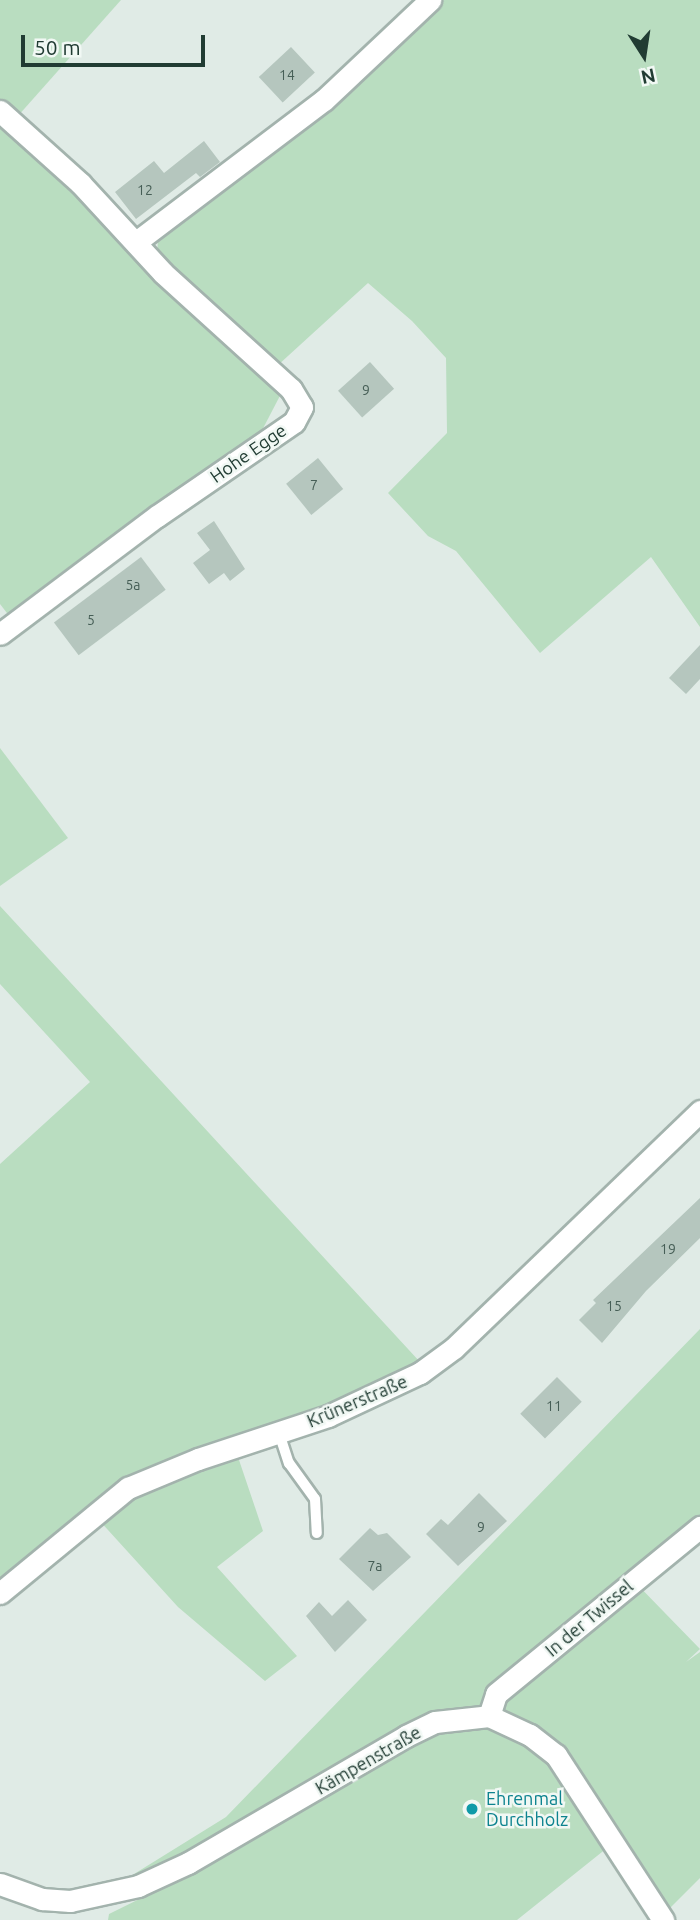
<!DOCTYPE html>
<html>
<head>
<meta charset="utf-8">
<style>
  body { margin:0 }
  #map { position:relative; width:700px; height:1920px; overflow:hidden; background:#e0ebe6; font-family:Ubuntu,sans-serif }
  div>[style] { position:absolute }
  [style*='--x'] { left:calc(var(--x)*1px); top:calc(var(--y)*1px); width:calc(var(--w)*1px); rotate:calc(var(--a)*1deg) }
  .green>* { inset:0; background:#b9ddc0 }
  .building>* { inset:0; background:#b5c6be; transform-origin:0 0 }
  .roads { filter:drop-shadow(2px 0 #a3b3ad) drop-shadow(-2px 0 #a3b3ad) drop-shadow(0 2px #a3b3ad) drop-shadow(0 -2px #a3b3ad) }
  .lane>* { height:10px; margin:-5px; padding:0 5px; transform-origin:5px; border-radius:5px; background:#fff }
  .street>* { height:21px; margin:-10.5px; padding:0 10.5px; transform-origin:10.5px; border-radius:10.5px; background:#fff }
  .secondary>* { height:21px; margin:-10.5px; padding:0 10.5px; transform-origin:10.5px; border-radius:10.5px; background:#fff }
  .dots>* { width:19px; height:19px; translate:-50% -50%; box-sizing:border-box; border:4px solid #f1f8f4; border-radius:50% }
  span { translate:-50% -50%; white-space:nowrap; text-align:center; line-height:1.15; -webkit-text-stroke:5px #f1f8f4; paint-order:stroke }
  .number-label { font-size:14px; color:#465e56 }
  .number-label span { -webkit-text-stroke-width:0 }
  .street-label { font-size:18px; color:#213c33 }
  .culture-label { font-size:18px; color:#0d838f }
  .left { translate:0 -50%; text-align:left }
  .north { position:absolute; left:609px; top:21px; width:70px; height:70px; -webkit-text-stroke:5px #f1f8f4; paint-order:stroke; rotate:168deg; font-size:19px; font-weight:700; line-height:28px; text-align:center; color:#213c33 }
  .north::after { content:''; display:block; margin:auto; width:24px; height:32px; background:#213c33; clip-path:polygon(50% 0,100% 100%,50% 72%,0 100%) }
  .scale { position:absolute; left:21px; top:35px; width:184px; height:32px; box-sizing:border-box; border:4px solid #213c33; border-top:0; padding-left:9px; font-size:21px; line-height:24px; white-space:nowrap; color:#213c33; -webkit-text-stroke:5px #f1f8f4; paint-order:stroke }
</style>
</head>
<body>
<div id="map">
  <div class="green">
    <div style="clip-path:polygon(0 0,121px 0,17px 117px,0 102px)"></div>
    <div style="clip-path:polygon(440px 0,700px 0,700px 627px,651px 557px,540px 653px,456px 551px,428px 536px,388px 493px,447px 433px,446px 358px,412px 321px,368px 283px,277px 366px,157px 256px,158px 238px)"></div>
    <div style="clip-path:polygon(0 119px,283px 390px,258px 438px,10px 617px,0 604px)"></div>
    <div style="clip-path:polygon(0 748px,68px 838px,0 886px)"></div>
    <div style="clip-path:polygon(0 906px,420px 1362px,319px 1410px,156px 1464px,118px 1484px,0 1581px,0 1164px,90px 1082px,0 984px)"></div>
    <div style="clip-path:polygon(700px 1329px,700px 1518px,629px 1576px,700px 1649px,686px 1662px,700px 1652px,700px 1878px,668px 1910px,607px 1848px,517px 1920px,108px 1920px,109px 1914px,180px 1879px,234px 1844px,198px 1847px,126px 1879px,226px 1817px)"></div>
    <div style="clip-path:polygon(238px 1457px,263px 1531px,217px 1567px,297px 1656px,265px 1681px,178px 1607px,98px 1519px,162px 1479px)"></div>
  </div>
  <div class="building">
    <div style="left:291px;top:47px;width:35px;height:44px;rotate:47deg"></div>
    <div style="clip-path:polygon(204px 141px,220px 162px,200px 177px,196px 173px,136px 219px,115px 192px,154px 161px,164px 173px)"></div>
    <div style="left:370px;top:362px;width:36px;height:43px;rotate:48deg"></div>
    <div style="left:318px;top:458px;width:40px;height:41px;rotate:51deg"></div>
    <div style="clip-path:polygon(214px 521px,245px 569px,230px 581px,224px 573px,209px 584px,193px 563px,210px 550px,197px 533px)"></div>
    <div style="left:141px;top:557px;width:41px;height:109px;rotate:53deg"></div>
    <div style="clip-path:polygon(700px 645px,700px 679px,686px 694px,669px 678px)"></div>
    <div style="clip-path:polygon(700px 1198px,700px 1238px,646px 1291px,602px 1343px,579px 1320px,596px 1303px,593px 1300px)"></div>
    <div style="left:557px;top:1377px;width:35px;height:52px;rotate:45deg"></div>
    <div style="clip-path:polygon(479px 1493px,507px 1521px,458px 1566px,426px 1534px,441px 1519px,448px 1525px)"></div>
    <div style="clip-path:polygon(370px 1528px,378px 1535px,387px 1533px,411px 1557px,373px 1591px,339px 1559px)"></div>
    <div style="clip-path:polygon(348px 1600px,367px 1620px,335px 1652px,306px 1616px,319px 1602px,332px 1616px)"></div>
  </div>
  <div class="roads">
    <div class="lane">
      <div style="--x:279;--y:1433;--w:32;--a:72"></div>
      <div style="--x:289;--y:1463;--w:44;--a:54.2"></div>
      <div style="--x:315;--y:1499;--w:34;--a:87"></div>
    </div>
    <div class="street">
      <div style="--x:0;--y:111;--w:108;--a:42"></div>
      <div style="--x:80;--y:183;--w:122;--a:47.3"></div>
      <div style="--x:163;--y:273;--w:173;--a:42.2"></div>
      <div style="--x:291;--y:389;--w:21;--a:59"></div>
      <div style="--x:302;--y:407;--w:17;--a:118"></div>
      <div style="--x:294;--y:422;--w:166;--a:145.5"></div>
      <div style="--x:157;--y:516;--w:196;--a:143.1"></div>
      <div style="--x:136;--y:242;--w:236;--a:-37.1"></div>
      <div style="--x:324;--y:100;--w:146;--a:-43.3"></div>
      <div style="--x:0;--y:1593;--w:166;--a:-39.4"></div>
      <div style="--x:128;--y:1488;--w:76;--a:-22.5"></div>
      <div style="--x:198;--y:1459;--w:137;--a:-18.3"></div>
      <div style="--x:328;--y:1416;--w:102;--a:-25.1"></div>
      <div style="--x:420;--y:1373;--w:42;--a:-36.3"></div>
      <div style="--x:454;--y:1348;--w:342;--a:-43.9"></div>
      <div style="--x:489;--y:1716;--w:23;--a:-72"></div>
      <div style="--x:496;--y:1694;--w:264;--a:-39.3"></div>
    </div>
    <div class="secondary">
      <div style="--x:0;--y:1884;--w:45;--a:19.7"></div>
      <div style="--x:42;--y:1899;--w:28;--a:4"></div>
      <div style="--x:70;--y:1901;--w:70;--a:-12.4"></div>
      <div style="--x:138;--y:1886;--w:55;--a:-24.7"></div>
      <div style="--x:188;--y:1863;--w:252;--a:-30.2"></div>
      <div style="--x:406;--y:1736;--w:32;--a:-26"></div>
      <div style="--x:435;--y:1722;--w:54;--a:-6.3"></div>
      <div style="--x:489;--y:1716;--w:45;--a:24.9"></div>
      <div style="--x:530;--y:1735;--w:33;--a:38"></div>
      <div style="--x:556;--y:1755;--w:197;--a:57"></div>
    </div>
  </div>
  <div class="dots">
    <div style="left:472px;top:1809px;background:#0f9aa8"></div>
  </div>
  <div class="number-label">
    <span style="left:287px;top:75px">14</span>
    <span style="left:145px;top:190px">12</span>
    <span style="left:366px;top:390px">9</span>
    <span style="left:314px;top:485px">7</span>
    <span style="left:133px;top:585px">5a</span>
    <span style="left:91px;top:620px">5</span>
    <span style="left:668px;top:1249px">19</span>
    <span style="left:614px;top:1306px">15</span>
    <span style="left:554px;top:1406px">11</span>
    <span style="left:481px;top:1527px">9</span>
    <span style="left:375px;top:1566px">7a</span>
  </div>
  <div class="street-label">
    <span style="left:248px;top:453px;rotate:-35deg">Hohe Egge</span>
    <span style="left:357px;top:1401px;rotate:-23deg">Krünerstraße</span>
    <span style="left:589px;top:1618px;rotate:-40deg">In der Twissel</span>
    <span style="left:368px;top:1760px;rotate:-30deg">Kämpenstraße</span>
  </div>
  <div class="culture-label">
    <span class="left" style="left:486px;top:1809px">Ehrenmal<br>Durchholz</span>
  </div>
  <div class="north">N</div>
  <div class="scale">50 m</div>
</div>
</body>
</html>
